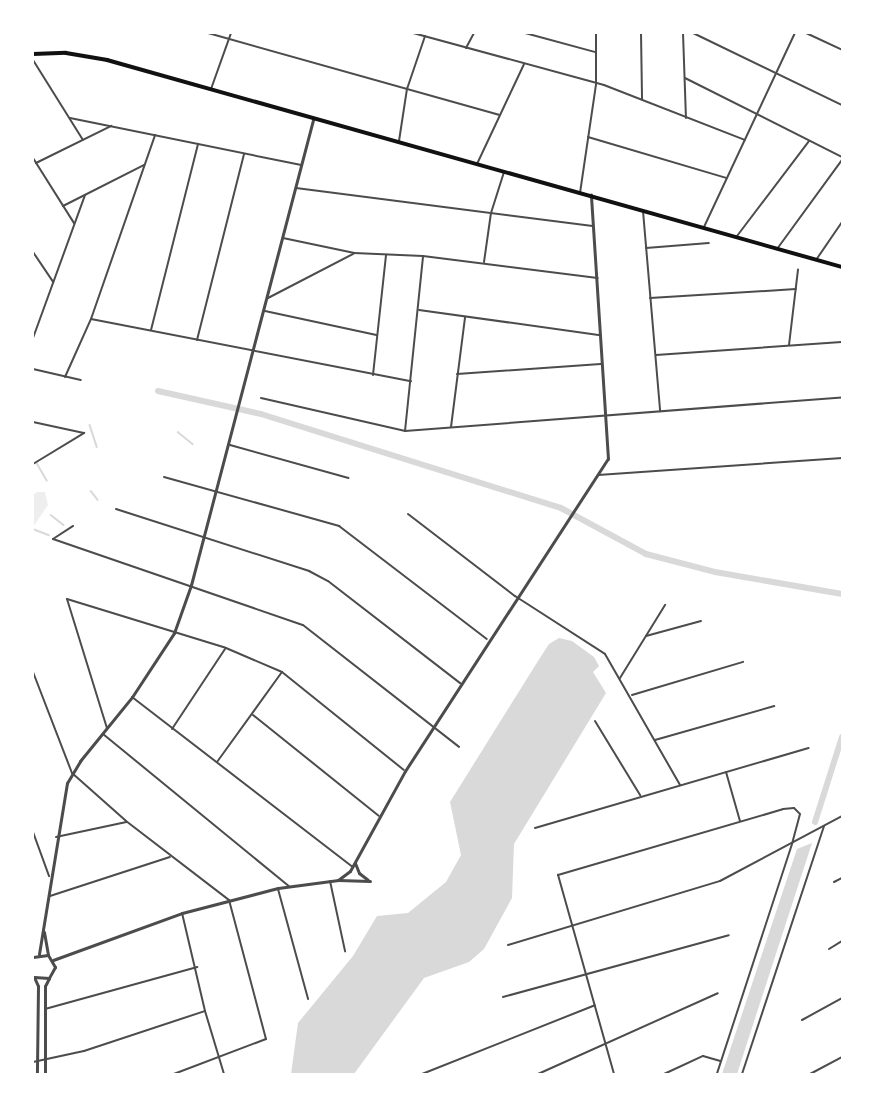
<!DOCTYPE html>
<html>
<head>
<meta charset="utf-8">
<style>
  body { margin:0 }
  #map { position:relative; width:875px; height:1107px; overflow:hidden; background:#fff; font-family:Georgia,serif }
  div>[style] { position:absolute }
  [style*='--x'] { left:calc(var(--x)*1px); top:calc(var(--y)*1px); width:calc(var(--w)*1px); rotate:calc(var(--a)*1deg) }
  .green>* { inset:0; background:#eee }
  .water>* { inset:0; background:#d9d9d9 }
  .stream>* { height:1.5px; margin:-0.75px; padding:0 0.75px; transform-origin:0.75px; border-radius:0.75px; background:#d9d9d9 }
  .canal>* { height:6px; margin:-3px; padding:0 3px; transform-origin:3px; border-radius:3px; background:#d9d9d9 }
  .minor>* { height:2px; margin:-1px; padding:0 1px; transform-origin:1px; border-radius:1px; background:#4c4c4c }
  .tertiary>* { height:3px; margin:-1.5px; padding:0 1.5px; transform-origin:1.5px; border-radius:1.5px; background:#4c4c4c }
  .secondary>* { height:4px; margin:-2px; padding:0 2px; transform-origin:2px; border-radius:2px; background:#111 }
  span { translate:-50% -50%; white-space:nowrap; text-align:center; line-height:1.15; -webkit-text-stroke:6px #fff; paint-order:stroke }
  .frame { position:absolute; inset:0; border:34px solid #fff; pointer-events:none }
</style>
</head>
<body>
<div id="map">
  <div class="green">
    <div style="clip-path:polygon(37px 492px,45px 492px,48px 505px,33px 527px,33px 495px)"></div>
  </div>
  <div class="water">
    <div style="clip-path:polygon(559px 638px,572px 641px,594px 657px,599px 666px,593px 672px,606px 693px,514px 844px,512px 898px,484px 949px,469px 962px,424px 978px,354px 1074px,291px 1074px,298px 1023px,353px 956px,377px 916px,408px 913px,446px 882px,461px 855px,450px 802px,538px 661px,549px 644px)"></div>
    <div style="clip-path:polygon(812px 843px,737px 1074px,722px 1074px,797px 849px)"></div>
  </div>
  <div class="stream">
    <div style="--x:90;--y:425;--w:23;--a:72"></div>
    <div style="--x:178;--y:432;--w:19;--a:39"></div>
    <div style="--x:37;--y:463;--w:20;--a:60"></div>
    <div style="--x:91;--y:491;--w:11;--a:52"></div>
    <div style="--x:51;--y:515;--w:16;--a:38"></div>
    <div style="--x:33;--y:529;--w:17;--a:21"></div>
  </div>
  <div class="canal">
    <div style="--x:158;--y:391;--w:106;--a:12.6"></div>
    <div style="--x:261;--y:414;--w:314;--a:17.4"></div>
    <div style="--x:561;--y:508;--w:97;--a:28.4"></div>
    <div style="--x:646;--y:554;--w:71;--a:14.6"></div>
    <div style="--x:715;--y:572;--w:129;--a:9.8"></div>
    <div style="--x:815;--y:822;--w:89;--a:-72.4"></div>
  </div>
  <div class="minor">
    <div style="--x:208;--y:33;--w:303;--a:15.7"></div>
    <div style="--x:413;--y:33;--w:198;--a:15.2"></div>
    <div style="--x:604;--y:85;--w:151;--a:21.3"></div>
    <div style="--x:525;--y:33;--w:73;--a:15.2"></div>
    <div style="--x:641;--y:33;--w:66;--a:89.1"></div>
    <div style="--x:683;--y:33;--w:85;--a:88"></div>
    <div style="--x:693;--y:33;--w:165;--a:25.8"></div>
    <div style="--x:806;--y:33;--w:40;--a:25"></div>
    <div style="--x:466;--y:48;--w:17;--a:-62"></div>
    <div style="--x:33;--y:60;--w:94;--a:58"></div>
    <div style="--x:685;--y:78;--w:176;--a:26.7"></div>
    <div style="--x:211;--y:89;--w:59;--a:-70.3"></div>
    <div style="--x:70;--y:118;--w:236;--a:11.5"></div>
    <div style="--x:588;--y:137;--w:144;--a:16.5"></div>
    <div style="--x:399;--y:141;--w:53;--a:-81.3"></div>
    <div style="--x:407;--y:89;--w:56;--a:-71.2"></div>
    <div style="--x:33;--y:158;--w:77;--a:57.8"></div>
    <div style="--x:36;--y:163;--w:84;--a:-26.3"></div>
    <div style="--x:477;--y:164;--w:110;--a:-64.8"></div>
    <div style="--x:296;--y:188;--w:299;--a:7.3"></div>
    <div style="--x:580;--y:193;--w:110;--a:-81.6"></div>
    <div style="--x:596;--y:84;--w:51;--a:-90"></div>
    <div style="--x:63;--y:206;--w:91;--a:-26.8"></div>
    <div style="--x:643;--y:211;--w:201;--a:85.1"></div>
    <div style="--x:704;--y:227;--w:214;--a:-64.9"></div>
    <div style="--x:737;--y:236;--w:119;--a:-52.8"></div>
    <div style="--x:283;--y:238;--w:73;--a:11.9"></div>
    <div style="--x:354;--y:253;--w:69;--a:2.5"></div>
    <div style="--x:423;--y:256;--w:176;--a:7.2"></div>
    <div style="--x:646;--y:248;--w:63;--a:-4.5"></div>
    <div style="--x:777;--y:249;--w:110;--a:-53.9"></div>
    <div style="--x:33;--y:252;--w:36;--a:56"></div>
    <div style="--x:816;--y:260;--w:46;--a:-55.6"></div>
    <div style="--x:484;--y:262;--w:49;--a:-81.9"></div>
    <div style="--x:491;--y:213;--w:43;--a:-72.4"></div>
    <div style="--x:268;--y:298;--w:96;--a:-27.4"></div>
    <div style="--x:650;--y:298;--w:146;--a:-3.5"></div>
    <div style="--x:419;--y:310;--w:183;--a:7.9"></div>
    <div style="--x:265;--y:311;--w:114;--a:12.2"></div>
    <div style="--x:91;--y:319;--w:326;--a:11"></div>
    <div style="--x:151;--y:330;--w:192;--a:-75.8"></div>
    <div style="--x:33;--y:338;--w:152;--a:-70"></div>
    <div style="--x:197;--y:340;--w:192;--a:-75.8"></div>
    <div style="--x:789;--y:345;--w:76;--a:-83.2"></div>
    <div style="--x:656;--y:355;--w:186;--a:-4"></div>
    <div style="--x:33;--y:369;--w:49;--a:12.9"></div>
    <div style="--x:457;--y:374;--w:144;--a:-4"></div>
    <div style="--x:373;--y:375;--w:121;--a:-83.8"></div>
    <div style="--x:65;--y:377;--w:64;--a:-65.9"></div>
    <div style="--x:91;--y:319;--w:195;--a:-70.8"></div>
    <div style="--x:261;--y:398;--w:148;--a:12.9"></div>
    <div style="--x:405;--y:431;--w:438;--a:-4.4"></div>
    <div style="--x:33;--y:422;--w:52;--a:12.2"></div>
    <div style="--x:451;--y:427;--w:111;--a:-82.7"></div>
    <div style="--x:405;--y:431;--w:176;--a:-84.1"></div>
    <div style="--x:230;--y:445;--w:123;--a:15.6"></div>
    <div style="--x:33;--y:464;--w:60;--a:-31.3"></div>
    <div style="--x:598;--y:475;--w:245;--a:-4"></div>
    <div style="--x:164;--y:477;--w:182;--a:15.6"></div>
    <div style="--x:339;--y:526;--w:186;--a:37.4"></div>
    <div style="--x:116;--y:509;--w:203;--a:17.8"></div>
    <div style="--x:309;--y:571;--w:21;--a:28"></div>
    <div style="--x:328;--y:581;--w:167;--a:37.7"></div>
    <div style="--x:408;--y:514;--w:135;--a:37.5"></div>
    <div style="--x:515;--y:596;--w:107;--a:32.8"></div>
    <div style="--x:605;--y:654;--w:151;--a:60.2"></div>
    <div style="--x:53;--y:539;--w:264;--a:19"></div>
    <div style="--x:303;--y:625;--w:198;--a:38"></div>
    <div style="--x:53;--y:539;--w:24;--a:-33"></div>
    <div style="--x:67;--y:599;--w:166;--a:17.1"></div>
    <div style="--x:226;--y:648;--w:61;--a:23.2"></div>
    <div style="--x:282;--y:672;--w:156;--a:38.8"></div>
    <div style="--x:67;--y:599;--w:135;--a:72.8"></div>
    <div style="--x:646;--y:636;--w:57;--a:-15.3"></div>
    <div style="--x:33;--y:672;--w:108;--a:68.9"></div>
    <div style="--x:72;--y:773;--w:72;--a:41.6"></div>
    <div style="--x:126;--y:821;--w:130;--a:37.5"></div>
    <div style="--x:229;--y:900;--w:144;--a:75.1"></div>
    <div style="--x:266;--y:1039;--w:98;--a:159.2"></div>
    <div style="--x:620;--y:678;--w:86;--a:-58.3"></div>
    <div style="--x:632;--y:695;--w:116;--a:-16.6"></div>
    <div style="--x:132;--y:697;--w:279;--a:37.6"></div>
    <div style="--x:253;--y:715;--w:161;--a:38.7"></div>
    <div style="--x:595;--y:721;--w:87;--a:58.7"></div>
    <div style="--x:172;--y:729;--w:96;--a:-56.5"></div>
    <div style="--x:103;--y:734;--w:240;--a:39.3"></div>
    <div style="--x:655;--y:740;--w:124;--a:-15.9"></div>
    <div style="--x:217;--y:762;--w:111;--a:-54.2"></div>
    <div style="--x:726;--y:772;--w:51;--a:74.1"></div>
    <div style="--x:535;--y:828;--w:285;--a:-16.3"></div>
    <div style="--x:33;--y:832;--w:47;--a:70"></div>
    <div style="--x:56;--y:837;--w:72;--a:-12.1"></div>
    <div style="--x:330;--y:881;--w:72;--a:77.9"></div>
    <div style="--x:834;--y:882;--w:9;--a:-27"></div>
    <div style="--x:278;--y:889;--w:114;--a:74.7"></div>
    <div style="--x:50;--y:896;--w:126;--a:-18"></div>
    <div style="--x:182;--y:913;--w:101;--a:76.8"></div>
    <div style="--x:205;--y:1011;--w:66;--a:73.2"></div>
    <div style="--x:508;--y:945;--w:221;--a:-16.8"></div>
    <div style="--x:720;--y:881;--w:138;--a:-28"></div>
    <div style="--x:829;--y:949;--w:15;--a:-32"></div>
    <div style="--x:503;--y:997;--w:234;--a:-15.3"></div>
    <div style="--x:45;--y:1009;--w:158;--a:-15.4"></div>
    <div style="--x:802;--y:1020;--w:46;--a:-28.8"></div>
    <div style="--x:33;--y:1062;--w:52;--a:-12.2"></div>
    <div style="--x:84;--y:1051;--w:127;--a:-18.3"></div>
    <div style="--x:422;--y:1074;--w:186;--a:-21.7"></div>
    <div style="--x:538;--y:1074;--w:197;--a:-24.2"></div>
    <div style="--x:614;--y:1074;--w:207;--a:-105.7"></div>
    <div style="--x:558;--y:875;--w:234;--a:-16.3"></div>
    <div style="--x:783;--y:809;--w:11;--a:-5"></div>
    <div style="--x:794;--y:808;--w:8;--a:45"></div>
    <div style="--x:800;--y:814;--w:28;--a:105"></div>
    <div style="--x:793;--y:841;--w:245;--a:108.1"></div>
    <div style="--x:664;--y:1074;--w:43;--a:-24.8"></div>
    <div style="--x:703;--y:1056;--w:18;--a:16"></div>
    <div style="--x:742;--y:1074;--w:261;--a:-71.7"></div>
    <div style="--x:810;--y:1074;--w:36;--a:-28"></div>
  </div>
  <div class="tertiary">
    <div style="--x:355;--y:863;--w:11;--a:68"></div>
    <div style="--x:359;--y:873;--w:11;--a:38"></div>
    <div style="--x:338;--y:880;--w:32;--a:2"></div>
    <div style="--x:44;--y:932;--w:23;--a:80"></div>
    <div style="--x:39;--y:954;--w:173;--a:-80.7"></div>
    <div style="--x:67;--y:783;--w:26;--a:-59"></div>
    <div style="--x:80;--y:761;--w:82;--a:-50.9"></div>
    <div style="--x:132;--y:697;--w:77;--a:-56.7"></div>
    <div style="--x:174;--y:633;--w:51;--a:-70.5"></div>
    <div style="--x:191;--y:585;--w:481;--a:-75.3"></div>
    <div style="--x:33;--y:957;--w:15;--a:-8"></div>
    <div style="--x:48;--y:955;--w:14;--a:60"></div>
    <div style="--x:55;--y:967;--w:13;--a:119"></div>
    <div style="--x:49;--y:978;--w:15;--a:-176"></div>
    <div style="--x:53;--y:960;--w:137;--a:-20"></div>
    <div style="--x:182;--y:913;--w:99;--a:-14.6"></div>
    <div style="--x:278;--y:888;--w:61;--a:-7.6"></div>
    <div style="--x:338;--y:880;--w:15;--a:-37"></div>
    <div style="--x:350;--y:871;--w:114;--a:-61.2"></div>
    <div style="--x:405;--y:771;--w:372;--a:-57"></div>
    <div style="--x:608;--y:459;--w:265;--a:-93.7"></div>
    <div style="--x:34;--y:977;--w:10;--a:66"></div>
    <div style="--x:38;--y:986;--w:88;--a:90.7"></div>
    <div style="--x:45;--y:1074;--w:88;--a:-90"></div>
    <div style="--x:45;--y:986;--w:9;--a:-63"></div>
  </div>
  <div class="secondary">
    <div style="--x:33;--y:54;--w:33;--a:-2"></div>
    <div style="--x:66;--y:53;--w:42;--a:9.7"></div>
    <div style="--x:107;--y:60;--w:764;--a:15.73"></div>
  </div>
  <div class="frame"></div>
</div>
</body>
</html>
